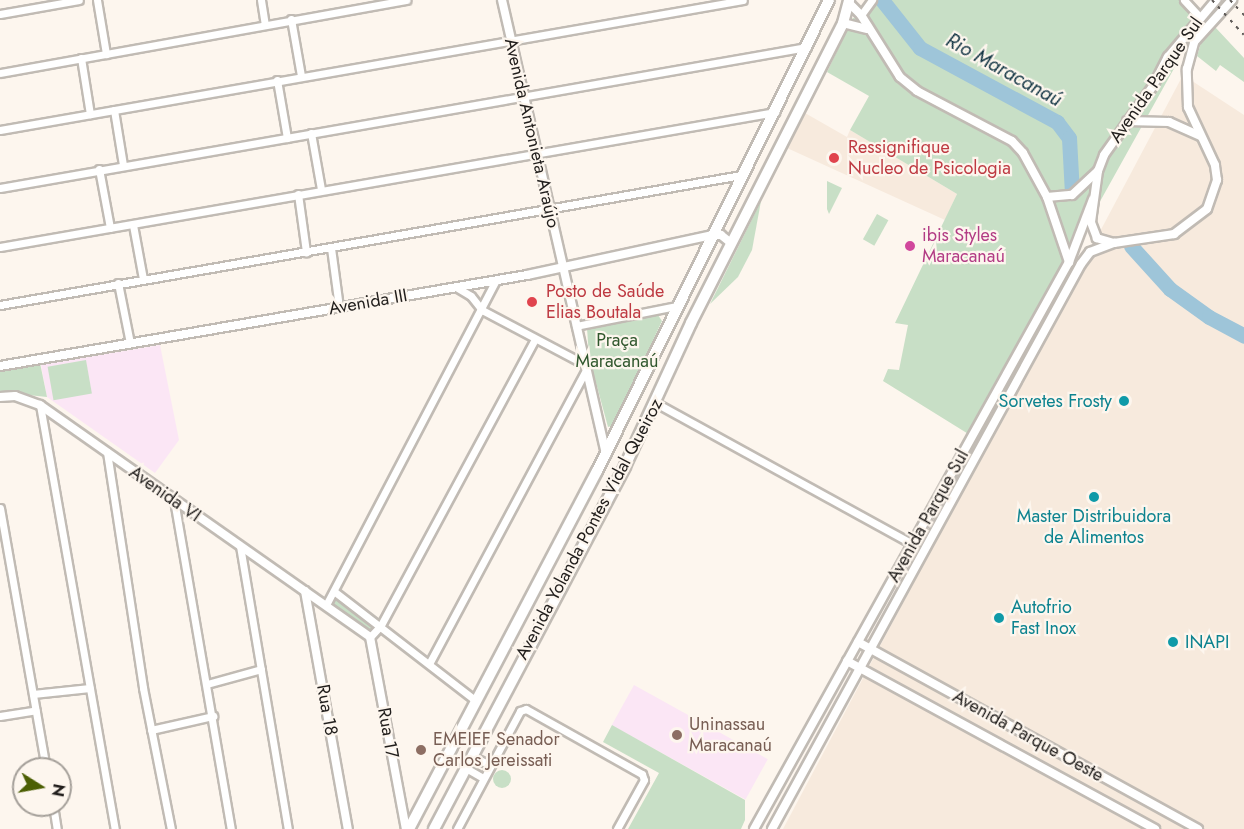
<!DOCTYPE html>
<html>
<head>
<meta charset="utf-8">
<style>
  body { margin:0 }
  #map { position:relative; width:1244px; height:829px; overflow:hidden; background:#fdf6ee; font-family:Jost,sans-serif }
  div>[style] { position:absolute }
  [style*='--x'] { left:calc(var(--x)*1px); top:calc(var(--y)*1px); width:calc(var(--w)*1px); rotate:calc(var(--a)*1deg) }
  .built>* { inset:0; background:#f7eadd }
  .education>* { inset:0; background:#fbe6f5; transform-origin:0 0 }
  .green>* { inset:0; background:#c8dfc6; transform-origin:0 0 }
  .round { border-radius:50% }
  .river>* { height:15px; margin:-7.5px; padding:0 7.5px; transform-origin:7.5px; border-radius:7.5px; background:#9ec5d9 }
  .roads { filter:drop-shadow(2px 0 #c1bbb4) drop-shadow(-2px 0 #c1bbb4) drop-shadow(0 2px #c1bbb4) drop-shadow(0 -2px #c1bbb4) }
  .minor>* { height:7px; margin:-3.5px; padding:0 3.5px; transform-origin:3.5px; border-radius:3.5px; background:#fff }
  .tertiary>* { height:8px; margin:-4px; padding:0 4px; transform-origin:4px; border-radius:4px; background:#fff }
  .primary>* { height:10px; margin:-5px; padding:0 5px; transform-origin:5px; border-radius:5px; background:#fff }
  .rail>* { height:2px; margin-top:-1px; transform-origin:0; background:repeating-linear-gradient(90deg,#5e5a57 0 3px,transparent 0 9px) }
  .dots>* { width:16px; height:16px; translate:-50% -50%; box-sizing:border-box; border:3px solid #fdf6ee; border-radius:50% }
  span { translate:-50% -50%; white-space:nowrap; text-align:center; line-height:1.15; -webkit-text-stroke:4.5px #fdf6ee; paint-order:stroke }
  .street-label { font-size:18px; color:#211e1c }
  .health-label { font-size:18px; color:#be3a42 }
  .left { translate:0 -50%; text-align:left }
  .hotel-label { font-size:18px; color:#b23c85 }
  .park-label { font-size:18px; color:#30572d }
  .culture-label { font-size:18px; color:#0d838f }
  .right { translate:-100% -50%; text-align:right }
  .education-label { font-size:18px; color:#785e54 }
  .water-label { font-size:20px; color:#103342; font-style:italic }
  .north { position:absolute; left:12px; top:757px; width:60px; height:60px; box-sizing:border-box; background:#fdf6ee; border:2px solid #a5a09a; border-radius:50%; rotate:101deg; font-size:16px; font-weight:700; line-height:24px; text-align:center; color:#211e1c }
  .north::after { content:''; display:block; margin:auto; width:21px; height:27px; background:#4c5f04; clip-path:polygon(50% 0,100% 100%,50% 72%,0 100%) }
</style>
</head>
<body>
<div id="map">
  <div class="built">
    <div style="clip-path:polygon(1183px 75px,1244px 115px,1244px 829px,783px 829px)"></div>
    <div style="clip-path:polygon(805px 113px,847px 137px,850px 130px,957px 194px,945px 220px,787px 148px)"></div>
  </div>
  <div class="education">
    <div style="clip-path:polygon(160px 345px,179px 440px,155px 473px,47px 397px,41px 365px)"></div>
    <div style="left:634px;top:685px;width:153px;height:46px;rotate:29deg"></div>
  </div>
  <div class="green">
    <div style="clip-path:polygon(868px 0,1183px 0,1201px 20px,970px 435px,883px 381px,888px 369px,899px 370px,908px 325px,895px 323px,957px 194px,850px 130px,869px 96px,827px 72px,853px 18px,862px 17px)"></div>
    <div style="clip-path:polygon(1215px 27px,1244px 58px,1244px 82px,1220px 65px,1216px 71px,1197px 56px,1202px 39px)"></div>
    <div style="clip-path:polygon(827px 181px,842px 188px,829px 214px,827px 209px)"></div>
    <div style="clip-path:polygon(761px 201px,752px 250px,738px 277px,710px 304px)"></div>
    <div style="left:877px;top:214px;width:13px;height:29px;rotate:29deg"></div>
    <div style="clip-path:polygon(658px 315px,662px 321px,614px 425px,608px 427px,589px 357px,587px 328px)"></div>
    <div style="left:86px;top:360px;width:34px;height:39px;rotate:80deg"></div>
    <div style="clip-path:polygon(40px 363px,47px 397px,0 392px,0 370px)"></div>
    <div style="clip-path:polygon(337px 596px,375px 627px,369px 633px,331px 606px)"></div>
    <div style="clip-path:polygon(612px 725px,745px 800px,745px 820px,741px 829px,628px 829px,659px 773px,603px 742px)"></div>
    <div class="round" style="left:493px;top:770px;width:18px;height:18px"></div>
  </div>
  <div class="river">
    <div style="--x:882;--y:0;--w:61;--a:51.6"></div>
    <div style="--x:920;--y:48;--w:156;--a:28.4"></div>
    <div style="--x:1057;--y:122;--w:20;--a:53"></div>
    <div style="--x:1069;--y:138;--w:55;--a:86.9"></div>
    <div style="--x:1131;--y:246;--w:58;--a:47.8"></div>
    <div style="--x:1170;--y:289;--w:48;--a:35.7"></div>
    <div style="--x:1209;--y:317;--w:40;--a:28"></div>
  </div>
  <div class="roads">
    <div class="minor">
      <div style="--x:97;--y:0;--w:55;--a:80.5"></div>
      <div style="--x:261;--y:0;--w:24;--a:81"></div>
      <div style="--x:1184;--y:0;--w:23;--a:47"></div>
      <div style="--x:0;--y:14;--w:80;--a:-10"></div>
      <div style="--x:861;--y:15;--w:19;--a:-54"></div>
      <div style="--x:291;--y:19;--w:58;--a:80"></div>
      <div style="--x:81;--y:58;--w:57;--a:80.9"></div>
      <div style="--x:0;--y:73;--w:413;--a:-10.2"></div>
      <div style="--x:277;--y:80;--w:59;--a:80.2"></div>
      <div style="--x:114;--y:110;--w:56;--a:80.7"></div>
      <div style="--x:0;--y:130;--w:754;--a:-9.92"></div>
      <div style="--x:311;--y:133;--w:57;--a:79.9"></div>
      <div style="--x:99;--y:169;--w:60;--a:79.4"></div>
      <div style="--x:0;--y:188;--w:819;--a:-9.91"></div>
      <div style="--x:298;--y:194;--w:59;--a:82.1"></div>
      <div style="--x:133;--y:225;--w:55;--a:79.5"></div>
      <div style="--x:0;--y:247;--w:787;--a:-9.88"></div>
      <div style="--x:331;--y:248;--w:60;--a:82.3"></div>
      <div style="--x:118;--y:283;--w:61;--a:78.7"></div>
      <div style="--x:456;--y:287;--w:17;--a:31"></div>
      <div style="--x:471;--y:296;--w:18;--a:52"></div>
      <div style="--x:482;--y:310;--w:115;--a:27.9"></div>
      <div style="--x:0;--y:305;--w:752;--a:-9.95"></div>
      <div style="--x:576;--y:326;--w:102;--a:-11.3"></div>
      <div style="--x:656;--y:403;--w:293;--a:28.8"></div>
      <div style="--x:40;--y:405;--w:431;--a:80"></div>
      <div style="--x:107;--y:452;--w:239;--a:81.3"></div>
      <div style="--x:143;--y:688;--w:144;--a:78.8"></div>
      <div style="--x:174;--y:500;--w:334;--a:80.2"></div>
      <div style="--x:0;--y:508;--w:265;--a:80"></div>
      <div style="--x:240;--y:546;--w:287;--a:80.4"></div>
      <div style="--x:335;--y:592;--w:178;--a:37.7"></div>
      <div style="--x:326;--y:605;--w:367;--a:-62.4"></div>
      <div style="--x:370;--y:637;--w:16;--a:-47"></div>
      <div style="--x:381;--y:625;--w:325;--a:-61.7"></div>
      <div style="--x:430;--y:662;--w:329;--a:-61.9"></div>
      <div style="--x:207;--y:684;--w:56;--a:-15.5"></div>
      <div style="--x:33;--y:694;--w:57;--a:-6"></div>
      <div style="--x:0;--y:716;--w:36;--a:-9"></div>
      <div style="--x:151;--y:730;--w:64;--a:-12.7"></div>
      <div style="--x:471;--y:756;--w:21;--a:25"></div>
      <div style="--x:464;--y:767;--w:22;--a:30"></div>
      <div style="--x:53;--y:805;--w:24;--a:81"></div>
      <div style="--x:457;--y:829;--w:134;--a:-61.9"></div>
      <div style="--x:520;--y:711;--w:6;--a:-18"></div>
      <div style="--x:526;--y:709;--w:133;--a:29.3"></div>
      <div style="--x:642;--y:774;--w:6;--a:72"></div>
      <div style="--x:644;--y:780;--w:56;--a:118.9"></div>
    </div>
    <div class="tertiary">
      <div style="--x:502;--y:0;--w:466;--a:77.1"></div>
      <div style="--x:849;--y:3;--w:17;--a:45"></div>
      <div style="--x:861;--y:15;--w:73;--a:57.8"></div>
      <div style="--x:900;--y:77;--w:22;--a:39"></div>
      <div style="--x:917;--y:91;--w:107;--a:27.8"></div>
      <div style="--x:1012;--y:141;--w:16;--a:47"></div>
      <div style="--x:1023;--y:153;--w:50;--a:61.4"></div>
      <div style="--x:1047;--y:197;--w:25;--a:-5"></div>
      <div style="--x:1072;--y:195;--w:35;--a:-43"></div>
      <div style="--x:843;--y:23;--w:25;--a:14"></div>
      <div style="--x:1127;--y:121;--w:42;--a:1.4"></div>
      <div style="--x:1169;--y:122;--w:34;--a:24"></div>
      <div style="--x:1047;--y:197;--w:69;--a:71.3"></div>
      <div style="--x:1114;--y:243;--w:18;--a:-164"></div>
      <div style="--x:1097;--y:238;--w:17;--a:-111"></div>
      <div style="--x:1091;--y:222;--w:51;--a:-82.2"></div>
      <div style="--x:1098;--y:171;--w:17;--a:-69"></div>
      <div style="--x:1104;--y:155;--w:85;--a:-54.6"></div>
      <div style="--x:1153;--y:86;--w:33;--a:-63"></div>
      <div style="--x:1168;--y:57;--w:75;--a:-49.9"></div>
      <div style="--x:0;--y:366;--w:535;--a:-9.8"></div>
      <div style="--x:527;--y:275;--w:189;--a:-12.2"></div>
      <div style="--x:712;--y:235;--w:9;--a:0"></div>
      <div style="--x:721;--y:235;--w:13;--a:39"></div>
      <div style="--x:0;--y:397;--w:15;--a:-4"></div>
      <div style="--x:15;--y:396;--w:27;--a:20"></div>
      <div style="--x:40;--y:405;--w:403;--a:35.1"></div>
      <div style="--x:370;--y:637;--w:195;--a:79.4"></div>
      <div style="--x:305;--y:591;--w:242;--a:79.8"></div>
      <div style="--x:858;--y:642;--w:388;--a:28.8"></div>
      <div style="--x:847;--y:661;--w:351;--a:28.6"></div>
      <div style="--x:754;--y:829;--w:649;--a:-60.95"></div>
      <div style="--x:1069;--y:262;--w:67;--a:-69.1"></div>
      <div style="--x:772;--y:829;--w:644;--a:-61.33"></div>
      <div style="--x:1081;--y:264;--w:15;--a:-53"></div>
      <div style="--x:1090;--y:252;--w:26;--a:-21"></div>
      <div style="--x:1114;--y:243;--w:61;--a:-8.5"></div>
      <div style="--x:1174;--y:234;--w:41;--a:-37.1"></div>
      <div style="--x:1207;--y:209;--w:31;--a:-71"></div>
      <div style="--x:1217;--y:180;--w:15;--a:-98"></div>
      <div style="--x:1215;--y:165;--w:64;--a:-115"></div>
      <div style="--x:1188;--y:107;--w:38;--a:-92"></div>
      <div style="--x:1187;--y:69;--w:28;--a:-75"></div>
      <div style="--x:1194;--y:42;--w:57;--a:-47.9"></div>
    </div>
    <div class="primary">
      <div style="--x:409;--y:829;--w:404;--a:-62.3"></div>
      <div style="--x:597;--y:471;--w:525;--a:-63.78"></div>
      <div style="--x:434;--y:829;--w:410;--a:-62.2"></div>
      <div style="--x:625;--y:466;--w:157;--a:-65.2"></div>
      <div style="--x:691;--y:323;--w:336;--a:-63.1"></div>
      <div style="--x:843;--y:23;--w:24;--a:-75"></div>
    </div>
  </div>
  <div class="rail">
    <div style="--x:1212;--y:0;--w:47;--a:47.6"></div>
    <div style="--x:1230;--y:0;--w:21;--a:47"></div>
  </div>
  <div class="dots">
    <div style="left:834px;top:158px;background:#e0444e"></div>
    <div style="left:910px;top:246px;background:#d1479c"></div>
    <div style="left:532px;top:302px;background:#e0444e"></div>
    <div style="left:1124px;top:401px;background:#0f9aa8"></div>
    <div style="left:1094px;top:497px;background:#0f9aa8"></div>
    <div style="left:999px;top:618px;background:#0f9aa8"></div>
    <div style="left:1173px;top:642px;background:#0f9aa8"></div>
    <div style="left:677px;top:735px;background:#8d6e63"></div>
    <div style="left:421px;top:750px;background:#8d6e63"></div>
  </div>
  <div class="street-label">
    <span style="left:1156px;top:80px;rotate:-55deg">Avenida Parque Sul</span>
    <span style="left:532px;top:133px;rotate:77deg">Avenida Antonieta Araújo</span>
    <span style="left:368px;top:302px;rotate:-10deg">Avenida III</span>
    <span style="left:165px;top:494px;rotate:35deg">Avenida VI</span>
    <span style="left:928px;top:516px;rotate:-61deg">Avenida Parque Sul</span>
    <span style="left:589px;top:529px;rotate:-62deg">Avenida Yolanda Pontes Vidal Queiroz</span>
    <span style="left:327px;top:710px;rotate:80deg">Rua 18</span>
    <span style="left:388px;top:733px;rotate:80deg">Rua 17</span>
    <span style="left:1028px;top:736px;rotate:29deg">Avenida Parque Oeste</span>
  </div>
  <div class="health-label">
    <span class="left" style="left:848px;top:158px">Ressignifique<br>Nucleo de Psicologia</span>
    <span class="left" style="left:546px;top:302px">Posto de Saúde<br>Elias Boutala</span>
  </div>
  <div class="hotel-label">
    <span class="left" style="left:922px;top:246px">ibis Styles<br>Maracanaú</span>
  </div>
  <div class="park-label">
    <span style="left:617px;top:351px">Praça<br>Maracanaú</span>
  </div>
  <div class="culture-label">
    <span class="right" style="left:1112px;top:401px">Sorvetes Frosty</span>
    <span style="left:1094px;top:527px">Master Distribuidora<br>de Alimentos</span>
    <span class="left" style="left:1011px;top:618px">Autofrio<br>Fast Inox</span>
    <span class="left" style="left:1185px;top:642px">INAPI</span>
  </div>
  <div class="education-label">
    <span class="left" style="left:689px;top:735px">Uninassau<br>Maracanaú</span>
    <span class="left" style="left:433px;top:750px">EMEIEF Senador<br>Carlos Jereissati</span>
  </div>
  <div class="water-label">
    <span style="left:1004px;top:70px;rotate:29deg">Rio Maracanaú</span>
  </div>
  <div class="north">N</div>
</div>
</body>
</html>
